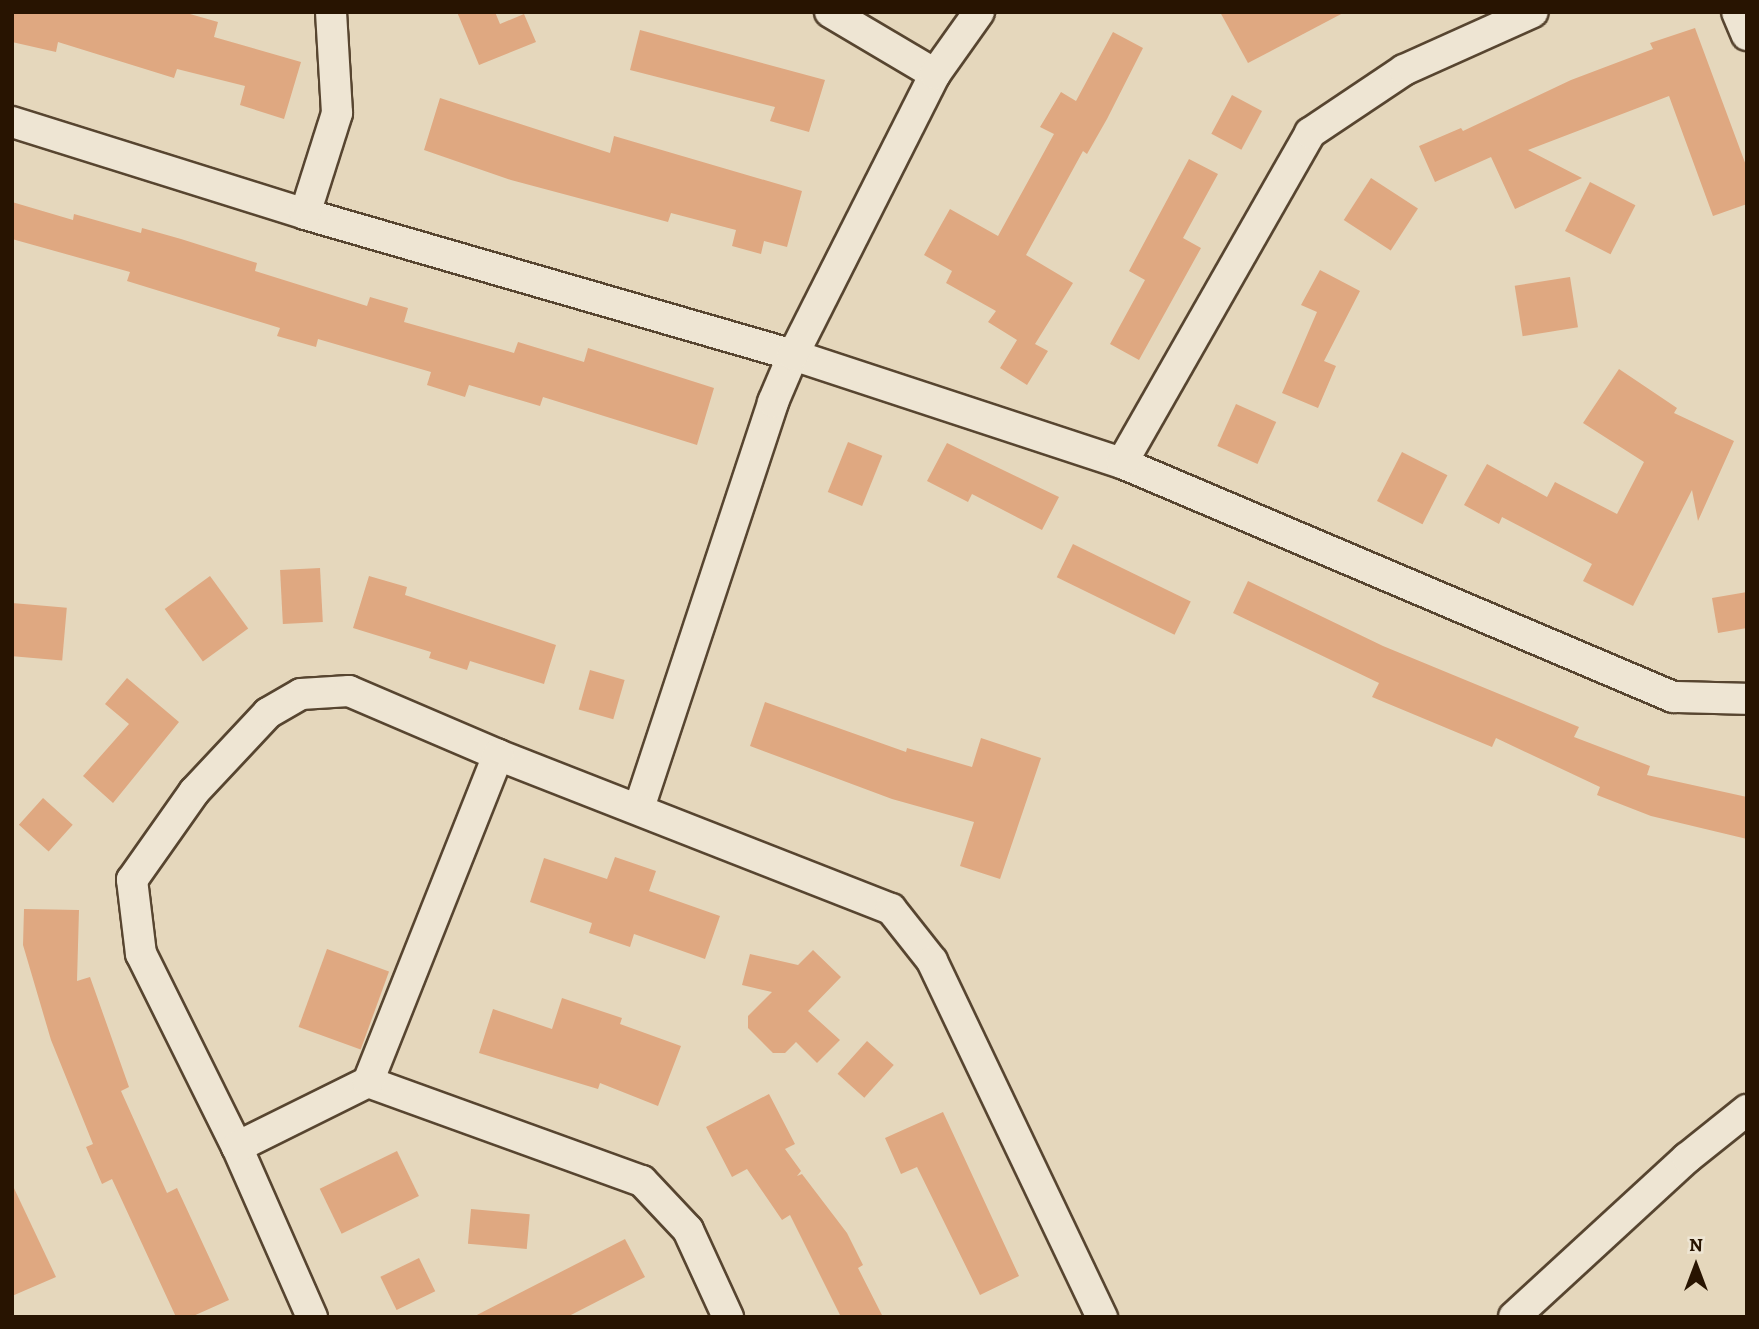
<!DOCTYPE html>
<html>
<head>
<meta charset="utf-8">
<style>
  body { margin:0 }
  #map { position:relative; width:1759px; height:1329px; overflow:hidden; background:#e5d7bc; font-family:Alegreya,serif }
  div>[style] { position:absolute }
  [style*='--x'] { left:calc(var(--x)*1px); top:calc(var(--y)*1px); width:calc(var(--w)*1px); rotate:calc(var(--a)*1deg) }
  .building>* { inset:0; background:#dfa881; transform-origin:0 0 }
  .roads { filter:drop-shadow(2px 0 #574530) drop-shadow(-2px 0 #574530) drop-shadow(0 2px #574530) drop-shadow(0 -2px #574530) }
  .minor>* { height:30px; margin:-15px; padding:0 15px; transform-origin:15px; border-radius:15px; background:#eee5d3 }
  span { translate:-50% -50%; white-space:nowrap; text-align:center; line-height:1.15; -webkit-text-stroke:5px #eee5d3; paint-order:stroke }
  .frame { position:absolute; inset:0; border:14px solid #281401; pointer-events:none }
  .north { position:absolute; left:1661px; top:1231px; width:70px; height:70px; -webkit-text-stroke:5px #eee5d3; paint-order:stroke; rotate:0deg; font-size:19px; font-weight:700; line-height:28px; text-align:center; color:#281401 }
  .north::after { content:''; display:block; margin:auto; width:24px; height:32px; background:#281401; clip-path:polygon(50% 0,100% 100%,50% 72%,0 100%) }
</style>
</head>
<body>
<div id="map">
  <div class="building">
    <div style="clip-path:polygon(12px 12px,183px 12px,218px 22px,214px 37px,301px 62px,284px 119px,240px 105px,245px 86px,177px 69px,174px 78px,58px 42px,56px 52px,12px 42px)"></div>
    <div style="clip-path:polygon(457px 12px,495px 12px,500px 24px,524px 14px,536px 42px,479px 65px)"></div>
    <div style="clip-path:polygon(1220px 12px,1345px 12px,1248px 63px)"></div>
    <div style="clip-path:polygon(1695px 28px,1747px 168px,1747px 204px,1713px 216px,1669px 96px,1528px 150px,1582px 178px,1515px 209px,1491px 157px,1435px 182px,1419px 146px,1461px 128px,1463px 131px,1571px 80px,1653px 49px,1650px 43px)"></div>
    <div style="clip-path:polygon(640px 30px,825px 80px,809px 132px,770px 121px,775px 107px,630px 70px)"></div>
    <div style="clip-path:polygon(1113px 32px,1143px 48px,1107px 119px,1087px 154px,1083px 151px,1026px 255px,1073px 283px,1035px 344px,1048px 351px,1027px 385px,1000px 368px,1017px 340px,988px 322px,996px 311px,946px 283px,952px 271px,924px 255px,950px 209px,998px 236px,1054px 134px,1040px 127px,1061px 92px,1076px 101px)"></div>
    <div style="left:1232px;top:95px;width:34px;height:44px;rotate:28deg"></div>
    <div style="clip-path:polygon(440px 98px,610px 153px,614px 136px,802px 191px,787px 247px,764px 241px,761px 254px,732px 246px,736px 230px,671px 213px,668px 222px,511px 180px,424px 150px)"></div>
    <div style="clip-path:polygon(1189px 159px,1218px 174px,1183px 238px,1201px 248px,1139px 360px,1110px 344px,1145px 280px,1129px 271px)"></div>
    <div style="left:1371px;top:178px;width:56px;height:50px;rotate:33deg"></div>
    <div style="left:1590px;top:182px;width:51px;height:55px;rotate:27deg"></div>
    <div style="clip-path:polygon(12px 202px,73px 220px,74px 214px,141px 233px,142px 228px,181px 239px,257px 263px,255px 271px,367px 306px,370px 297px,408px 308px,404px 322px,514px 353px,518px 342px,584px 362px,588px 348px,714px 388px,697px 445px,543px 397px,540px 406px,469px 385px,465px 397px,427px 385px,431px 372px,318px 339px,316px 347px,277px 336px,280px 328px,127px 281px,130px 272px,12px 239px)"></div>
    <div style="clip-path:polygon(1320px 270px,1360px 291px,1324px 361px,1336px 366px,1318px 408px,1282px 393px,1317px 312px,1301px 305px)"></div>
    <div style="left:1570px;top:277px;width:51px;height:56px;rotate:81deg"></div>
    <div style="clip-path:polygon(1619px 369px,1677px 408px,1674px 413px,1734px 441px,1698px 521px,1692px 490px,1633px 606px,1583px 581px,1592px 564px,1502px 517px,1499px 524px,1464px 505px,1487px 464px,1547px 497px,1555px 482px,1617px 514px,1644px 462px,1583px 423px)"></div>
    <div style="left:1236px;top:404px;width:44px;height:46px;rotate:24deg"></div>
    <div style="left:848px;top:442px;width:37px;height:54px;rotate:22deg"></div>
    <div style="clip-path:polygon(947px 443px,1059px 497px,1042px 530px,972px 494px,968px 502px,927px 481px)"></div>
    <div style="left:1402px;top:452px;width:51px;height:55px;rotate:27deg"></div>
    <div style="left:1073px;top:544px;width:131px;height:37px;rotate:26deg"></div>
    <div style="left:320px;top:568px;width:54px;height:40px;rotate:87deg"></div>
    <div style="left:210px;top:576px;width:65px;height:56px;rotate:54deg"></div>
    <div style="clip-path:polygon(369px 576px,407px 587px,405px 595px,556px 645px,544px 684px,470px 661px,467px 670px,429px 658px,431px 652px,353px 628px)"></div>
    <div style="clip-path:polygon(1248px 581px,1383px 646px,1579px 727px,1574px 737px,1650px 766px,1647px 775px,1747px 797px,1747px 839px,1651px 816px,1597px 795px,1600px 787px,1496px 738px,1492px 747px,1372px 697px,1379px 683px,1233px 613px)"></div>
    <div style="clip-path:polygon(1747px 592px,1747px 628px,1718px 633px,1712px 598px)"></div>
    <div style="left:12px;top:603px;width:55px;height:53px;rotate:5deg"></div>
    <div style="left:590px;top:670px;width:36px;height:41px;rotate:16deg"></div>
    <div style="clip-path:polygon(127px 678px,179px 722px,113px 803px,83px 776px,129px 724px,105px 704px)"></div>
    <div style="clip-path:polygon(765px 702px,906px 752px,907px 748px,972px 767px,981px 738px,1041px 758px,1000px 879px,960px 866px,974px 822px,892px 799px,750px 746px)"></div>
    <div style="left:43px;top:798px;width:40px;height:36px;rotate:42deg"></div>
    <div style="clip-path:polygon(615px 857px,656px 871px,649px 891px,720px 916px,705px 959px,634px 934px,630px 947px,589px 933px,592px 923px,530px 902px,544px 858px,607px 879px)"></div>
    <div style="clip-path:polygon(24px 909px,79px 910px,77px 981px,90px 977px,129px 1087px,121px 1091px,167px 1193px,177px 1188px,229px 1300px,191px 1317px,176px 1317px,112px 1179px,102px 1184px,86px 1147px,93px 1144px,51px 1040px,23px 945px)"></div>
    <div style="left:327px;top:949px;width:66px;height:83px;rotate:20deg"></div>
    <div style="clip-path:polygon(813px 950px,841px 977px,808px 1011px,840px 1040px,817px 1063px,796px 1042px,785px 1053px,773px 1053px,748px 1028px,748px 1016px,772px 992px,742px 985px,750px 954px,798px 965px)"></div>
    <div style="clip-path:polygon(562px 998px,622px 1018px,620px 1024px,681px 1046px,658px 1106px,600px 1083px,598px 1089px,479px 1053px,493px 1009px,552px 1029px)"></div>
    <div style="left:867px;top:1041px;width:36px;height:44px;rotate:42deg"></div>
    <div style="clip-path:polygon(769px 1094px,795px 1144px,785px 1149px,801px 1171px,797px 1176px,802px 1174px,847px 1233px,863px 1265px,858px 1268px,883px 1317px,841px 1317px,790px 1215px,782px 1220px,747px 1169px,732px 1177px,706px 1127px)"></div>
    <div style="clip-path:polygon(943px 1112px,1019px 1276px,980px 1295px,917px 1167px,901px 1174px,885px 1138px)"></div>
    <div style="left:397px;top:1151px;width:50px;height:86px;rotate:64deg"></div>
    <div style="clip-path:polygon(12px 1184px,56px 1277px,12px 1296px)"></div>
    <div style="left:471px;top:1209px;width:59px;height:35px;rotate:5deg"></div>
    <div style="clip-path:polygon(625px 1239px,645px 1277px,567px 1317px,473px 1317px)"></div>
    <div style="left:419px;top:1258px;width:37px;height:43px;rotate:64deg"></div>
  </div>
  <div class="roads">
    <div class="minor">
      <div style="--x:830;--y:12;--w:122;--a:30.6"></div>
      <div style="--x:1737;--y:12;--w:25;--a:67"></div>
      <div style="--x:12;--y:122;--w:307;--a:17.4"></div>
      <div style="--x:305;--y:214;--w:508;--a:16.12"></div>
      <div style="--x:793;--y:355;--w:346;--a:18.2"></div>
      <div style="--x:1122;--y:463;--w:599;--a:23.01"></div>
      <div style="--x:1673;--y:697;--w:74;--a:1.5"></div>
      <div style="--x:305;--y:214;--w:106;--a:-72.4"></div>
      <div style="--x:337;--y:113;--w:101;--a:-93.4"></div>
      <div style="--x:1122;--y:463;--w:380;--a:-60.3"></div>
      <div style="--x:1310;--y:133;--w:113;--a:-33.8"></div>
      <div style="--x:1404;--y:70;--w:141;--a:-24.2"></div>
      <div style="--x:639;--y:808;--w:428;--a:-71.7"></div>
      <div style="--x:773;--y:402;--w:51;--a:-66.9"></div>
      <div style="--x:793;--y:355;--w:315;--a:-63.2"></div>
      <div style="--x:935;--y:74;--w:76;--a:-54.6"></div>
      <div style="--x:368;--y:1082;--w:291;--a:19.9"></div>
      <div style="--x:642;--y:1181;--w:67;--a:46.8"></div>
      <div style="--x:688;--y:1230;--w:96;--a:65.3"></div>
      <div style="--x:237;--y:1147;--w:216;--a:-116.4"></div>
      <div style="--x:141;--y:954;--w:75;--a:-96.9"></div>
      <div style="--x:132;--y:880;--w:108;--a:-54.8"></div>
      <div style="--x:194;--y:792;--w:108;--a:-46.9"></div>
      <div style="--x:268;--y:713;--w:38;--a:-30"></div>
      <div style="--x:301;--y:694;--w:48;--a:-3.6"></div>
      <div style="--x:349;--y:691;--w:162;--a:23.2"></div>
      <div style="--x:498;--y:755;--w:422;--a:21.4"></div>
      <div style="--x:891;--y:909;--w:66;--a:51.7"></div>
      <div style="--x:932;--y:961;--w:395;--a:64.5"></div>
      <div style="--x:312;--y:1317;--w:186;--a:-113.8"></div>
      <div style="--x:237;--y:1147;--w:146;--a:-26.4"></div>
      <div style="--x:368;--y:1082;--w:352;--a:-68.3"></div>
      <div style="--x:1514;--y:1317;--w:235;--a:-42.6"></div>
      <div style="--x:1687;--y:1158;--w:77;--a:-38.7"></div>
    </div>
  </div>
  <div class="frame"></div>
  <div class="north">N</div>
</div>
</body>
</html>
